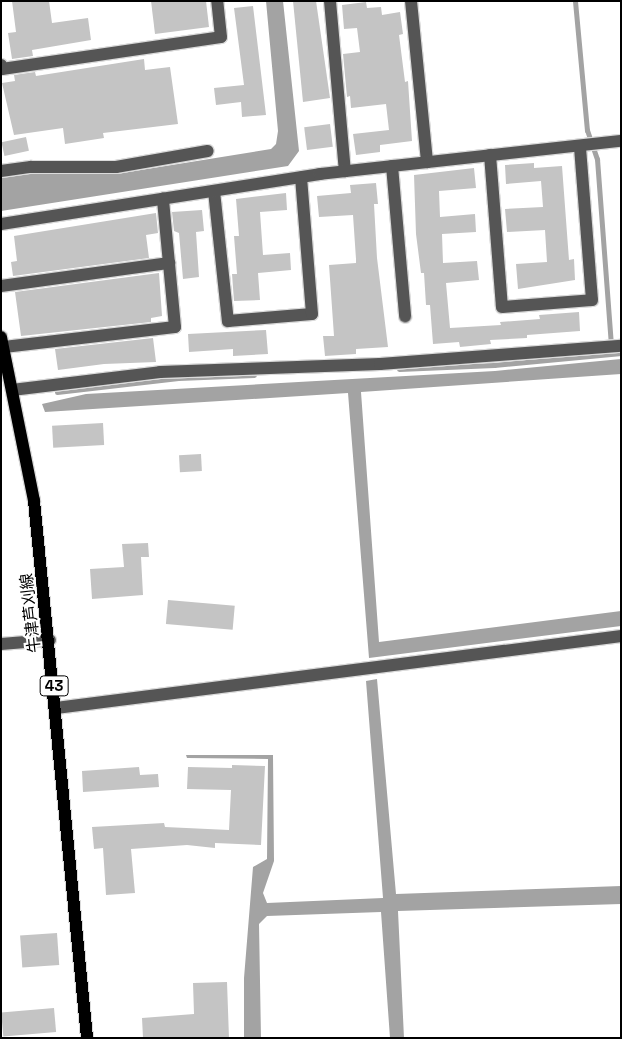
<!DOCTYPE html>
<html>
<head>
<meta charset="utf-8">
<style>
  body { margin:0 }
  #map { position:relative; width:622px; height:1039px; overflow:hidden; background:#fff; font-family:"Space Grotesk","Noto Sans JP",sans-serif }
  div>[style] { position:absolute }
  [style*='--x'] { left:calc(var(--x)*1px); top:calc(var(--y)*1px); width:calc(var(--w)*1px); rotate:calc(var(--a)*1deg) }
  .water>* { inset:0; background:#a3a3a3 }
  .stream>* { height:5px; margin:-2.5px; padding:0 2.5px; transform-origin:2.5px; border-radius:2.5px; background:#a3a3a3 }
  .building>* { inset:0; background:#c4c4c4; transform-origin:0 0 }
  .roads { filter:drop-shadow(1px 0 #dbdbdb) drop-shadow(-1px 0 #dbdbdb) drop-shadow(0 1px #dbdbdb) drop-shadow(0 -1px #dbdbdb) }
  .minor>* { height:12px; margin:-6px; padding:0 6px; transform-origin:6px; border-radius:6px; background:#555 }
  .major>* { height:12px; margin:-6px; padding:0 6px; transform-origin:6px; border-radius:6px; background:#000 }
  span { translate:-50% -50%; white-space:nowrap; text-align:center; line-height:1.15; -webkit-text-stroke:4px #fff; paint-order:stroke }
  .shield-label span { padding:1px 4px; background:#fff; border:1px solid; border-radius:4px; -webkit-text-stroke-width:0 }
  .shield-label { font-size:15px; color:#000; font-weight:700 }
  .street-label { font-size:16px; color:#000 }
  .frame { position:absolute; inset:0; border:2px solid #000; pointer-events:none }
</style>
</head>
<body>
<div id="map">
  <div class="water">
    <div style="clip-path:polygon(266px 1px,283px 1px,299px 151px,288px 166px,1px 211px,1px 177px,31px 173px,116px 174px,271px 149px,276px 144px,278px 131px)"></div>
    <div style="clip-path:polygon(621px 359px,621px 374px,361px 392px,379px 642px,621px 611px,621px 626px,369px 658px,348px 393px,45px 412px,42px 404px,86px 394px,495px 371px)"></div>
    <div style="clip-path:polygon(377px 679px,396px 894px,621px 886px,621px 904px,398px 911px,404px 1038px,390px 1038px,381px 912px,267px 916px,259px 924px,261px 1038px,244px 1038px,244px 978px,253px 867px,267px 859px,268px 759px,187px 758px,186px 755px,273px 755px,274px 861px,263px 893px,267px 903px,383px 898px,366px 681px)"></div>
  </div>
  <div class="stream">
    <div style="--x:575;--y:1;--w:130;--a:84.7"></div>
    <div style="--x:587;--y:130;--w:31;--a:71"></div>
    <div style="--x:597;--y:159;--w:187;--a:85.7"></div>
    <div style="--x:399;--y:369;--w:95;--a:-2.4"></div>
    <div style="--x:494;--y:365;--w:128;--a:-5.4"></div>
    <div style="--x:57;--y:392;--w:122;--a:-6.6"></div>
    <div style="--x:178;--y:378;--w:76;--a:-2.3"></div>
  </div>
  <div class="building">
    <div style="clip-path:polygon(12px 1px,49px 1px,52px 23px,88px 18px,91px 40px,32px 50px,33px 56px,12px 59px,8px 33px,16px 32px)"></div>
    <div style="clip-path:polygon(151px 1px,206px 1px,209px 27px,155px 34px)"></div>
    <div style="clip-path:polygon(293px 1px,316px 1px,330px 98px,303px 102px)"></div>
    <div style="clip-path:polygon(366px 2px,367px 8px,381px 7px,382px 15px,400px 12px,403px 34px,399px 35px,405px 82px,408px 81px,412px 141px,380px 145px,380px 152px,356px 155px,353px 134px,389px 130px,386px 104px,351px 108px,350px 96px,347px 97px,343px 54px,360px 52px,357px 28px,344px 29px,342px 5px)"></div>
    <div style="clip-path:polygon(253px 6px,266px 115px,242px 117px,241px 102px,216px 105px,214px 88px,244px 85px,234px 8px)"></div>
    <div style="clip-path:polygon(144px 59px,145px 70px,170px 67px,178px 124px,103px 133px,104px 138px,65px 144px,63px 128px,14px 135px,2px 83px,15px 81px,14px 75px,35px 72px,36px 76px)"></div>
    <div style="left:330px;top:124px;width:23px;height:26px;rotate:83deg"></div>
    <div style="left:26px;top:137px;width:14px;height:25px;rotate:78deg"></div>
    <div style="clip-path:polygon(534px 163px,534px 168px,562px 166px,569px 260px,574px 259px,575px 280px,518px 289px,516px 264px,547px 262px,545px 230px,507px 232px,505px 209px,543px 207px,541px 181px,506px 184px,505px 165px)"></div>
    <div style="clip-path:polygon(474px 168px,476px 188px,439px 191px,440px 217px,475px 214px,476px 232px,442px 234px,443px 263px,477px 261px,479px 280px,446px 283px,450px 328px,501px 325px,500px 322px,540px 319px,539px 315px,579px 312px,580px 331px,527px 335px,527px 338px,490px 340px,491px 344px,460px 347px,459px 342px,433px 344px,430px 305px,426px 305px,424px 273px,421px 273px,416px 234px,414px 175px)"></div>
    <div style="clip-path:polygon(376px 183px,378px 204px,374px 204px,377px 258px,388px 347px,356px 349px,356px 354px,325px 356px,323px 336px,334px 336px,329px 265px,356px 263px,356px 259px,353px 215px,319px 217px,317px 196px,351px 193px,350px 185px)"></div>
    <div style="clip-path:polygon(286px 193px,287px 210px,260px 212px,263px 255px,290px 253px,291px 270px,258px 273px,260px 300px,234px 301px,232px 274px,237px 274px,234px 236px,239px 236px,236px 199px)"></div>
    <div style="clip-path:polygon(202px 210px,204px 231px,196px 232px,199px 277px,183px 279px,179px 233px,174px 231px,172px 212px)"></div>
    <div style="clip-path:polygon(156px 213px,158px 233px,146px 235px,149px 258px,13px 276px,11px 262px,17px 261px,14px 236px)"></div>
    <div style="clip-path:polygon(159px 273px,162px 316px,151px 318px,151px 322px,21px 336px,15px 292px)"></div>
    <div style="clip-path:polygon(266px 330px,268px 354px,233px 356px,233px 349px,189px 352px,188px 334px)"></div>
    <div style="clip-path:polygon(153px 338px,156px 362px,104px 364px,58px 370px,55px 349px)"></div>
    <div style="left:103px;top:423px;width:22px;height:51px;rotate:87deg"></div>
    <div style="left:201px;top:454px;width:17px;height:22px;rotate:87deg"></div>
    <div style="clip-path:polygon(148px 543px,149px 557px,141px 557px,143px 595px,92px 599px,90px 569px,124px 567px,122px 544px)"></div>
    <div style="left:168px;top:600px;width:67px;height:24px;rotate:5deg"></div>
    <div style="clip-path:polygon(232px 765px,265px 766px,261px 845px,215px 843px,215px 848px,187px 845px,131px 849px,135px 893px,106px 895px,103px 848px,94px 849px,92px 827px,164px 823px,165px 827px,229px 830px,231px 790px,187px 789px,188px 767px,232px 768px)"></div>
    <div style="clip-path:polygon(139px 767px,140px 775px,158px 774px,159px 787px,83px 792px,82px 771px)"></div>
    <div style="left:57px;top:933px;width:32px;height:37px;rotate:86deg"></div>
    <div style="clip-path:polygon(227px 982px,229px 1038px,143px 1038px,142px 1018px,194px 1014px,193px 983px)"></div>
    <div style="left:54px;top:1008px;width:24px;height:53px;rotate:85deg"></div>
  </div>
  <div class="roads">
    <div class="minor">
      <div style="--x:330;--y:1;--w:171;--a:85"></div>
      <div style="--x:411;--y:1;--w:162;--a:84.3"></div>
      <div style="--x:1;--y:65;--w:4;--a:76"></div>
      <div style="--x:2;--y:69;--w:221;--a:-8.3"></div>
      <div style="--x:221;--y:37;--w:36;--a:-96"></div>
      <div style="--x:490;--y:155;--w:152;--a:85.5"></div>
      <div style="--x:502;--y:307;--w:90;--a:-4.4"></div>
      <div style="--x:592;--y:300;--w:154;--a:-94.5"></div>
      <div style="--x:392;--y:166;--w:151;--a:85"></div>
      <div style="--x:1;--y:171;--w:30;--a:-8"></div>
      <div style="--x:31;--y:167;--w:85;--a:0"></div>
      <div style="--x:116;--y:167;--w:93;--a:-9.9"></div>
      <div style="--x:214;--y:191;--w:131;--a:83.9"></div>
      <div style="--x:228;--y:321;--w:84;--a:-4.8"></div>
      <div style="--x:312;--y:314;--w:137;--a:-94.6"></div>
      <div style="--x:1;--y:224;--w:323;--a:-8.9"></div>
      <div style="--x:320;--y:174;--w:303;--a:-6.3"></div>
      <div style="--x:1;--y:286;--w:170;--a:-7.8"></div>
      <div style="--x:4;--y:347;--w:172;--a:-6.7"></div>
      <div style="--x:175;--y:327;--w:129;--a:-95.4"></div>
      <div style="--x:12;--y:390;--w:149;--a:-6.9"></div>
      <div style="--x:160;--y:372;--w:220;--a:-2.1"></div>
      <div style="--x:380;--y:364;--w:242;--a:-4.3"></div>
      <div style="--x:1;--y:644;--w:49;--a:-4.7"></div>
      <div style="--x:56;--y:708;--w:570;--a:-7.26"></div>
    </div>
    <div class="major">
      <div style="--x:1;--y:337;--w:167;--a:78.6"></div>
      <div style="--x:34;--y:501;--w:540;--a:84.36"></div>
    </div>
  </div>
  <div class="shield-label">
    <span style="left:54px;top:686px">43</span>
  </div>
  <div class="street-label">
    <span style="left:31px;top:613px;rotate:-96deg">牛津芦刈線</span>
  </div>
  <div class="frame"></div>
</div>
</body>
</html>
